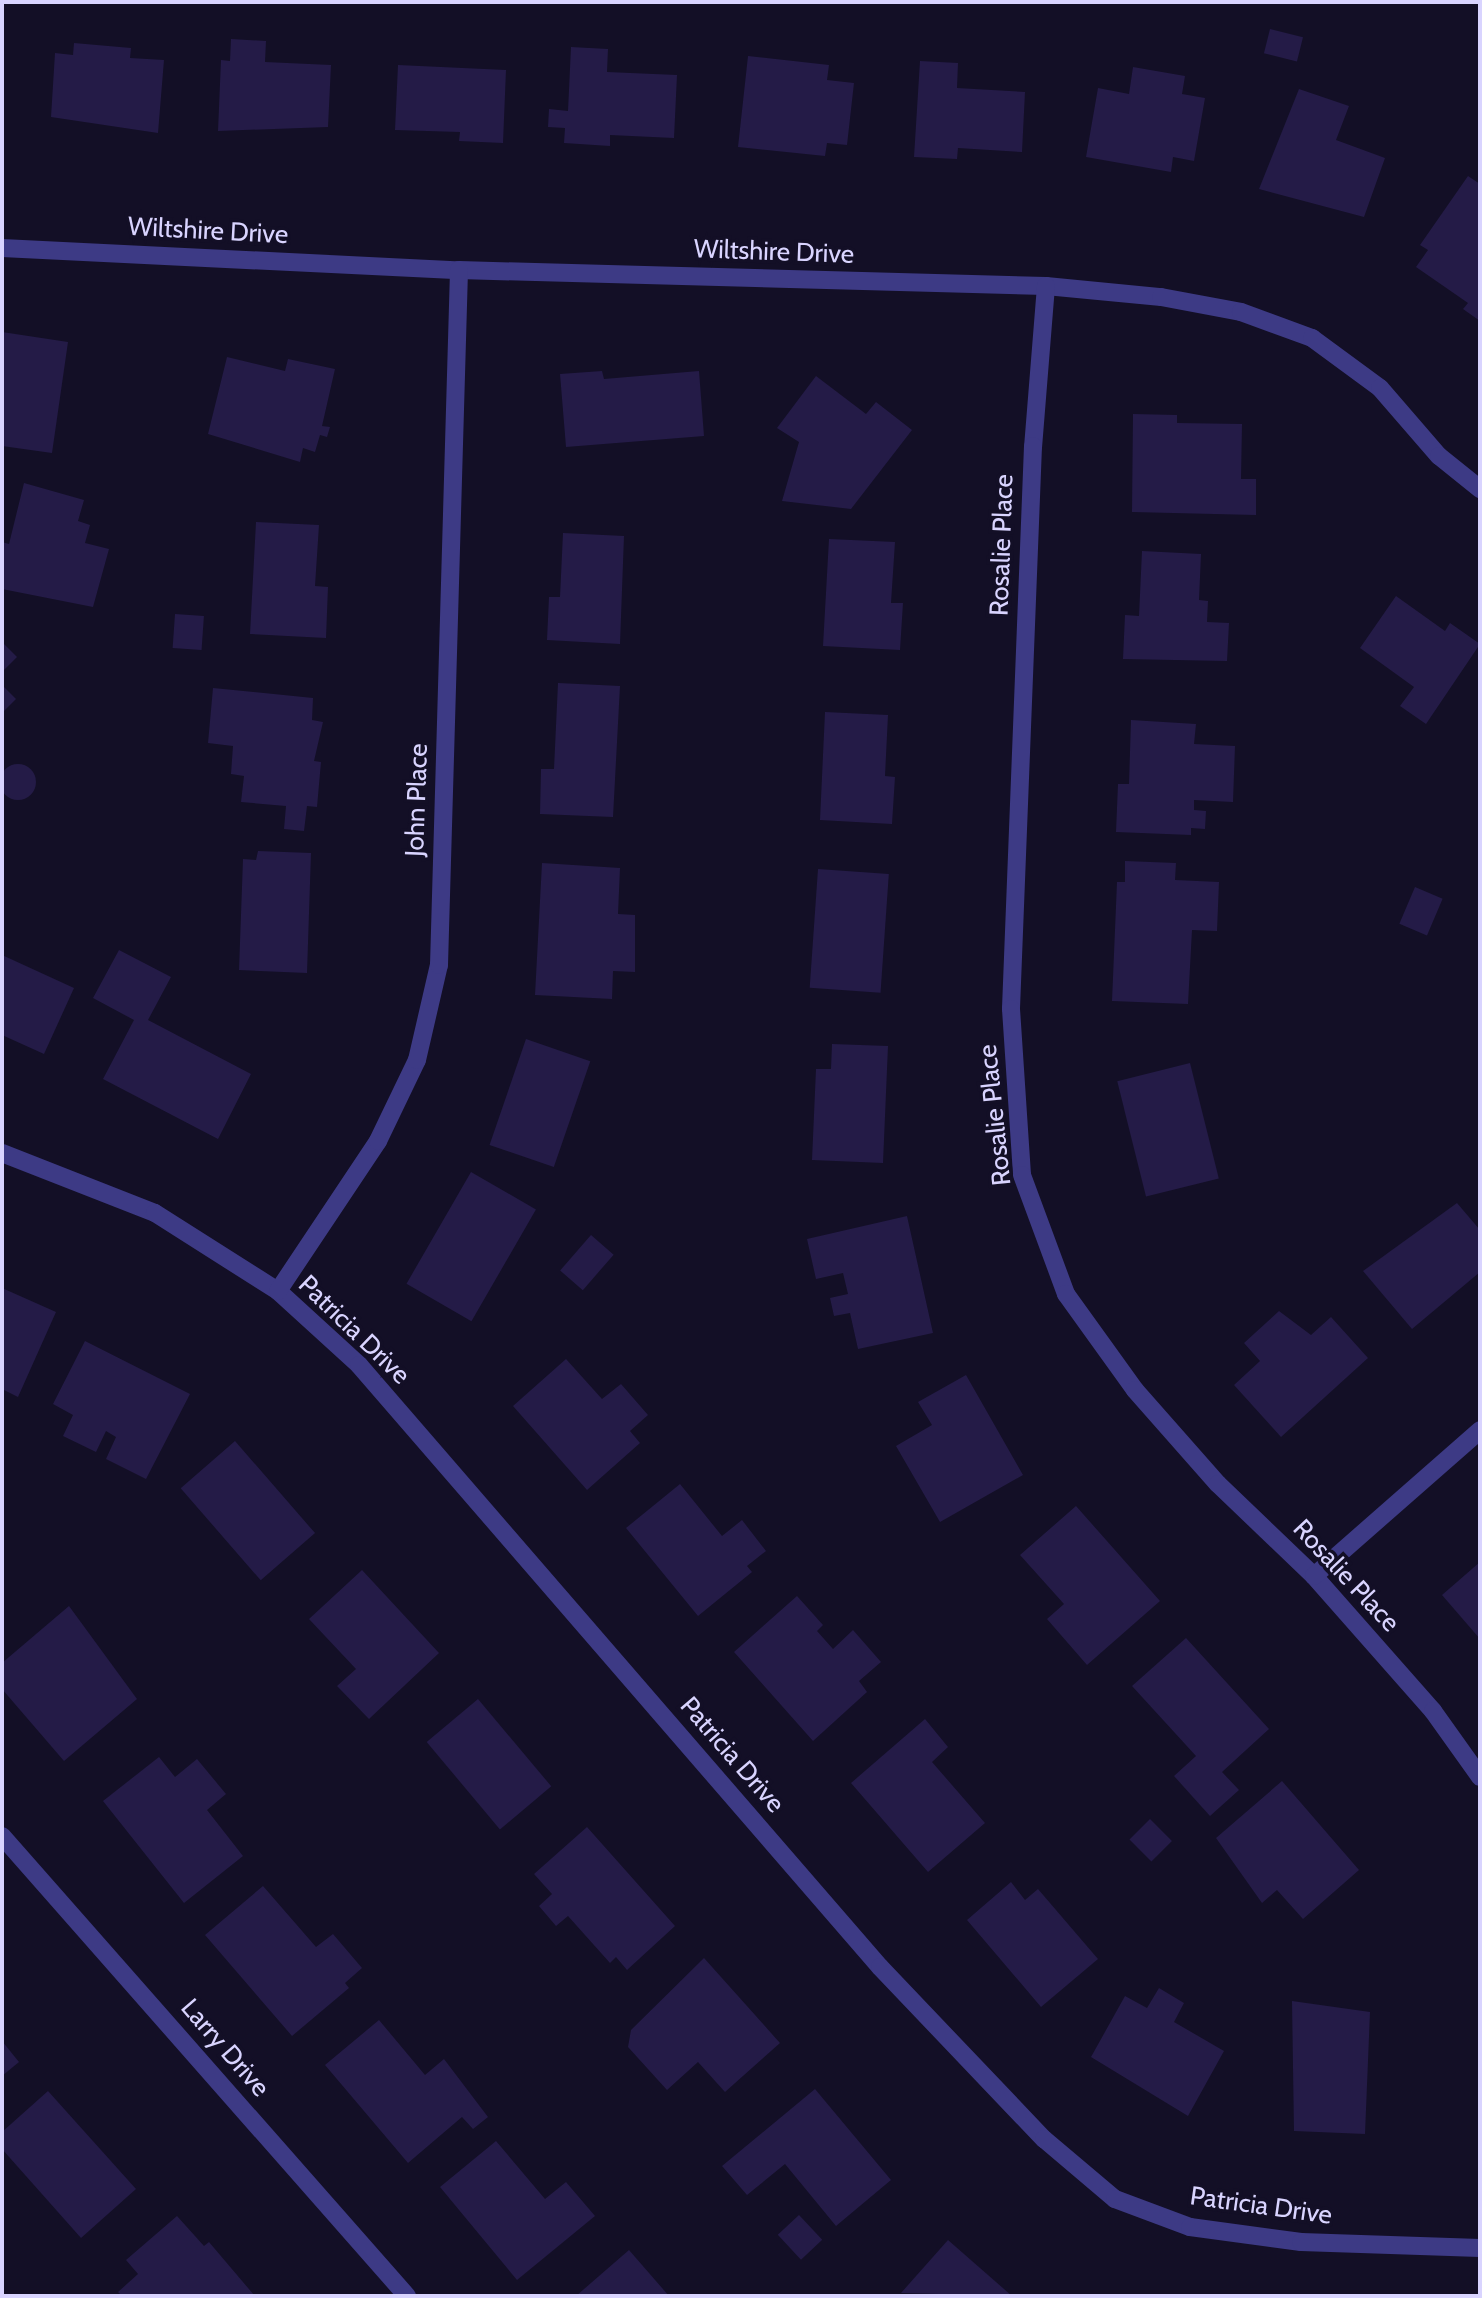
<!DOCTYPE html>
<html>
<head>
<meta charset="utf-8">
<style>
  body { margin:0 }
  #map { position:relative; width:1482px; height:2298px; overflow:hidden; background:#130f26; font-family:Cabin,sans-serif }
  div>[style] { position:absolute }
  [style*='--x'] { left:calc(var(--x)*1px); top:calc(var(--y)*1px); width:calc(var(--w)*1px); rotate:calc(var(--a)*1deg) }
  .building>* { inset:0; background:#241b47; transform-origin:0 0 }
  .round { border-radius:50% }
  .minor>* { height:18px; margin:-9px; padding:0 9px; transform-origin:9px; border-radius:9px; background:#3d3a85 }
  span { translate:-50% -50%; white-space:nowrap; text-align:center; line-height:1.15; -webkit-text-stroke:7px #130f26; paint-order:stroke }
  .street-label { font-size:26px; color:#d9d4ff }
  .frame { position:absolute; inset:0; border:4px solid #d9d4ff; pointer-events:none }
</style>
</head>
<body>
<div id="map">
  <div class="building">
    <div style="left:1270px;top:29px;width:34px;height:25px;rotate:14deg"></div>
    <div style="clip-path:polygon(231px 39px,266px 41px,265px 62px,331px 65px,328px 127px,218px 131px,221px 60px,230px 61px)"></div>
    <div style="clip-path:polygon(74px 43px,131px 48px,130px 58px,164px 60px,158px 133px,51px 117px,55px 53px,73px 55px)"></div>
    <div style="clip-path:polygon(571px 47px,608px 49px,607px 72px,677px 75px,674px 138px,610px 135px,610px 146px,564px 143px,565px 128px,548px 127px,549px 109px,568px 111px)"></div>
    <div style="clip-path:polygon(748px 56px,829px 65px,827px 80px,854px 83px,847px 145px,827px 143px,825px 156px,738px 147px)"></div>
    <div style="clip-path:polygon(920px 61px,958px 63px,957px 88px,1025px 92px,1022px 152px,958px 148px,957px 159px,914px 157px)"></div>
    <div style="clip-path:polygon(398px 65px,506px 70px,503px 143px,459px 141px,460px 132px,395px 130px)"></div>
    <div style="clip-path:polygon(1133px 67px,1185px 76px,1182px 94px,1205px 98px,1194px 161px,1173px 157px,1171px 172px,1086px 157px,1098px 88px,1129px 94px)"></div>
    <div style="clip-path:polygon(1299px 89px,1349px 106px,1336px 140px,1385px 158px,1364px 217px,1259px 189px)"></div>
    <div style="clip-path:polygon(1468px 176px,1480px 184px,1480px 321px,1463px 309px,1468px 303px,1416px 267px,1428px 250px,1420px 245px)"></div>
    <div style="clip-path:polygon(2px 332px,68px 342px,52px 453px,2px 446px)"></div>
    <div style="clip-path:polygon(227px 357px,285px 371px,288px 359px,335px 369px,322px 426px,330px 427px,327px 437px,320px 435px,315px 452px,303px 448px,300px 462px,208px 434px)"></div>
    <div style="clip-path:polygon(602px 371px,604px 379px,699px 371px,704px 436px,566px 447px,560px 374px)"></div>
    <div style="clip-path:polygon(816px 376px,866px 414px,876px 402px,912px 430px,851px 509px,782px 501px,799px 442px,777px 428px)"></div>
    <div style="clip-path:polygon(1133px 414px,1177px 415px,1177px 423px,1242px 424px,1241px 479px,1256px 479px,1256px 515px,1132px 512px)"></div>
    <div style="clip-path:polygon(24px 483px,84px 500px,78px 521px,90px 525px,85px 543px,109px 549px,93px 607px,2px 589px,2px 542px,9px 544px)"></div>
    <div style="clip-path:polygon(256px 522px,319px 525px,315px 586px,328px 587px,326px 638px,250px 634px)"></div>
    <div style="clip-path:polygon(563px 533px,624px 536px,620px 644px,547px 640px,549px 597px,560px 597px)"></div>
    <div style="clip-path:polygon(829px 539px,895px 542px,891px 603px,903px 603px,900px 650px,823px 646px)"></div>
    <div style="clip-path:polygon(1142px 551px,1201px 554px,1199px 600px,1208px 601px,1207px 622px,1229px 623px,1227px 661px,1123px 659px,1125px 615px,1139px 616px)"></div>
    <div style="clip-path:polygon(1396px 596px,1445px 631px,1450px 623px,1480px 644px,1426px 724px,1400px 706px,1414px 687px,1360px 648px)"></div>
    <div style="left:175px;top:614px;width:29px;height:34px;rotate:4deg"></div>
    <div style="clip-path:polygon(2px 642px,17px 657px,2px 672px)"></div>
    <div style="clip-path:polygon(558px 683px,620px 686px,613px 817px,540px 814px,541px 769px,554px 769px)"></div>
    <div style="clip-path:polygon(2px 685px,16px 699px,2px 713px)"></div>
    <div style="clip-path:polygon(213px 688px,313px 698px,312px 720px,323px 722px,314px 761px,321px 762px,317px 807px,307px 806px,304px 831px,284px 829px,286px 806px,241px 802px,244px 776px,231px 774px,233px 746px,208px 743px)"></div>
    <div style="clip-path:polygon(825px 712px,888px 715px,885px 776px,895px 777px,892px 824px,820px 820px)"></div>
    <div style="clip-path:polygon(1131px 720px,1196px 724px,1194px 744px,1235px 746px,1233px 802px,1194px 800px,1194px 810px,1206px 811px,1205px 829px,1191px 828px,1191px 835px,1116px 832px,1118px 784px,1129px 784px)"></div>
    <div class="round" style="left:0;top:764px;width:36px;height:36px"></div>
    <div style="clip-path:polygon(258px 851px,311px 853px,307px 973px,239px 970px,243px 859px,256px 860px)"></div>
    <div style="clip-path:polygon(1125px 861px,1176px 863px,1175px 880px,1219px 882px,1217px 931px,1192px 930px,1188px 1004px,1112px 1001px,1117px 882px,1125px 882px)"></div>
    <div style="clip-path:polygon(542px 863px,620px 868px,618px 914px,635px 915px,635px 972px,613px 971px,612px 999px,535px 995px)"></div>
    <div style="left:818px;top:869px;width:71px;height:119px;rotate:4deg"></div>
    <div style="left:1415px;top:887px;width:30px;height:40px;rotate:23deg"></div>
    <div style="clip-path:polygon(119px 950px,171px 977px,148px 1020px,251px 1074px,218px 1139px,103px 1079px,134px 1020px,93px 998px)"></div>
    <div style="clip-path:polygon(2px 955px,74px 988px,44px 1054px,2px 1035px)"></div>
    <div style="left:526px;top:1039px;width:68px;height:112px;rotate:19deg"></div>
    <div style="clip-path:polygon(832px 1044px,888px 1046px,883px 1163px,812px 1160px,816px 1069px,831px 1069px)"></div>
    <div style="left:1190px;top:1063px;width:119px;height:75px;rotate:76deg"></div>
    <div style="left:471px;top:1172px;width:75px;height:129px;rotate:30deg"></div>
    <div style="clip-path:polygon(1457px 1203px,1480px 1230px,1480px 1272px,1412px 1329px,1363px 1271px)"></div>
    <div style="clip-path:polygon(907px 1216px,933px 1333px,858px 1349px,850px 1313px,834px 1316px,830px 1298px,848px 1294px,843px 1273px,816px 1279px,807px 1239px)"></div>
    <div style="left:591px;top:1235px;width:30px;height:47px;rotate:41deg"></div>
    <div style="clip-path:polygon(2px 1288px,56px 1312px,18px 1397px,2px 1389px)"></div>
    <div style="clip-path:polygon(1279px 1311px,1311px 1335px,1331px 1317px,1368px 1358px,1281px 1437px,1234px 1385px,1260px 1361px,1244px 1343px)"></div>
    <div style="clip-path:polygon(85px 1341px,190px 1394px,146px 1479px,106px 1459px,116px 1437px,106px 1431px,96px 1452px,63px 1436px,73px 1415px,53px 1404px)"></div>
    <div style="clip-path:polygon(566px 1359px,602px 1399px,621px 1384px,648px 1415px,630px 1431px,640px 1443px,587px 1490px,513px 1406px)"></div>
    <div style="clip-path:polygon(966px 1375px,1023px 1475px,940px 1522px,896px 1446px,932px 1425px,918px 1402px)"></div>
    <div style="left:235px;top:1441px;width:122px;height:72px;rotate:49deg"></div>
    <div style="clip-path:polygon(680px 1484px,722px 1536px,742px 1520px,766px 1551px,747px 1566px,752px 1572px,698px 1616px,626px 1528px)"></div>
    <div style="clip-path:polygon(1076px 1506px,1160px 1601px,1087px 1665px,1047px 1619px,1064px 1604px,1020px 1555px)"></div>
    <div style="clip-path:polygon(1480px 1562px,1480px 1639px,1442px 1595px)"></div>
    <div style="clip-path:polygon(362px 1570px,439px 1653px,369px 1719px,337px 1686px,356px 1669px,309px 1619px)"></div>
    <div style="clip-path:polygon(797px 1596px,823px 1625px,817px 1631px,833px 1649px,853px 1630px,881px 1662px,859px 1681px,867px 1692px,813px 1741px,734px 1652px)"></div>
    <div style="clip-path:polygon(69px 1606px,137px 1699px,64px 1761px,2px 1689px,2px 1663px)"></div>
    <div style="clip-path:polygon(1186px 1638px,1269px 1729px,1222px 1772px,1239px 1790px,1210px 1816px,1174px 1776px,1196px 1756px,1132px 1686px)"></div>
    <div style="left:478px;top:1699px;width:114px;height:67px;rotate:50deg"></div>
    <div style="clip-path:polygon(925px 1719px,948px 1747px,932px 1762px,985px 1823px,928px 1872px,851px 1783px)"></div>
    <div style="clip-path:polygon(159px 1757px,175px 1777px,197px 1759px,226px 1794px,207px 1810px,243px 1856px,184px 1903px,103px 1801px)"></div>
    <div style="clip-path:polygon(1282px 1781px,1359px 1870px,1303px 1919px,1277px 1890px,1262px 1903px,1216px 1838px)"></div>
    <div style="left:1150px;top:1819px;width:31px;height:29px;rotate:45deg"></div>
    <div style="clip-path:polygon(587px 1827px,675px 1926px,627px 1970px,616px 1957px,610px 1963px,568px 1916px,556px 1926px,539px 1906px,552px 1894px,534px 1874px)"></div>
    <div style="clip-path:polygon(1011px 1882px,1025px 1900px,1038px 1889px,1098px 1959px,1041px 2007px,967px 1920px)"></div>
    <div style="clip-path:polygon(263px 1886px,316px 1947px,333px 1934px,362px 1968px,345px 1983px,349px 1988px,292px 2036px,205px 1935px)"></div>
    <div style="clip-path:polygon(704px 1958px,780px 2043px,725px 2092px,698px 2062px,667px 2090px,628px 2047px,631px 2030px)"></div>
    <div style="clip-path:polygon(1159px 1988px,1184px 2003px,1174px 2022px,1224px 2051px,1188px 2116px,1091px 2057px,1125px 1996px,1147px 2008px)"></div>
    <div style="clip-path:polygon(1292px 2001px,1370px 2012px,1365px 2134px,1294px 2131px)"></div>
    <div style="clip-path:polygon(379px 2020px,425px 2075px,444px 2059px,488px 2117px,473px 2129px,462px 2117px,408px 2163px,325px 2065px)"></div>
    <div style="clip-path:polygon(2px 2041px,19px 2062px,2px 2076px)"></div>
    <div style="clip-path:polygon(815px 2089px,891px 2180px,836px 2226px,785px 2164px,747px 2195px,722px 2166px)"></div>
    <div style="clip-path:polygon(48px 2091px,136px 2189px,81px 2238px,2px 2149px,2px 2132px)"></div>
    <div style="clip-path:polygon(496px 2141px,545px 2199px,566px 2182px,595px 2216px,517px 2280px,440px 2187px)"></div>
    <div style="left:799px;top:2215px;width:34px;height:29px;rotate:47deg"></div>
    <div style="clip-path:polygon(177px 2216px,204px 2246px,209px 2242px,254px 2295px,122px 2296px,118px 2292px,138px 2274px,126px 2260px)"></div>
    <div style="clip-path:polygon(948px 2240px,1012px 2296px,901px 2293px)"></div>
    <div style="clip-path:polygon(629px 2250px,669px 2296px,576px 2296px)"></div>
  </div>
  <div class="minor">
    <div style="--x:2;--y:248;--w:458;--a:2.8"></div>
    <div style="--x:459;--y:270;--w:587;--a:1.56"></div>
    <div style="--x:1046;--y:286;--w:116;--a:5.5"></div>
    <div style="--x:1161;--y:297;--w:81;--a:10.6"></div>
    <div style="--x:1241;--y:312;--w:76;--a:20.1"></div>
    <div style="--x:1312;--y:338;--w:84;--a:36.3"></div>
    <div style="--x:1380;--y:388;--w:90;--a:49.1"></div>
    <div style="--x:1439;--y:456;--w:53;--a:38.8"></div>
    <div style="--x:1046;--y:286;--w:161;--a:94.6"></div>
    <div style="--x:1033;--y:446;--w:563;--a:92.24"></div>
    <div style="--x:1011;--y:1009;--w:166;--a:86.2"></div>
    <div style="--x:1022;--y:1175;--w:127;--a:69.7"></div>
    <div style="--x:1066;--y:1294;--w:118;--a:54.3"></div>
    <div style="--x:1135;--y:1390;--w:125;--a:48.6"></div>
    <div style="--x:1218;--y:1484;--w:133;--a:43.8"></div>
    <div style="--x:1314;--y:1576;--w:180;--a:48.6"></div>
    <div style="--x:1433;--y:1711;--w:81;--a:54.5"></div>
    <div style="--x:2;--y:1153;--w:164;--a:21.4"></div>
    <div style="--x:155;--y:1213;--w:146;--a:32.4"></div>
    <div style="--x:278;--y:1291;--w:110;--a:42.4"></div>
    <div style="--x:359;--y:1365;--w:796;--a:49.13"></div>
    <div style="--x:880;--y:1967;--w:238;--a:46.4"></div>
    <div style="--x:1044;--y:2139;--w:93;--a:40.2"></div>
    <div style="--x:1115;--y:2199;--w:80;--a:20.5"></div>
    <div style="--x:1190;--y:2227;--w:112;--a:7.7"></div>
    <div style="--x:1301;--y:2242;--w:179;--a:1.9"></div>
    <div style="--x:278;--y:1291;--w:180;--a:-56.3"></div>
    <div style="--x:378;--y:1141;--w:90;--a:-64.3"></div>
    <div style="--x:417;--y:1060;--w:98;--a:-77"></div>
    <div style="--x:439;--y:965;--w:695;--a:-88.35"></div>
    <div style="--x:1314;--y:1576;--w:221;--a:-41.3"></div>
    <div style="--x:2;--y:1836;--w:613;--a:48.64"></div>
  </div>
  <div class="street-label">
    <span style="left:208px;top:231px;rotate:3deg">Wiltshire Drive</span>
    <span style="left:774px;top:252px;rotate:2deg">Wiltshire Drive</span>
    <span style="left:1002px;top:545px;rotate:-88deg">Rosalie Place</span>
    <span style="left:417px;top:800px;rotate:-88deg">John Place</span>
    <span style="left:995px;top:1115px;rotate:-96deg">Rosalie Place</span>
    <span style="left:354px;top:1330px;rotate:44deg">Patricia Drive</span>
    <span style="left:1346px;top:1576px;rotate:47deg">Rosalie Place</span>
    <span style="left:732px;top:1755px;rotate:49deg">Patricia Drive</span>
    <span style="left:225px;top:2048px;rotate:49deg">Larry Drive</span>
    <span style="left:1261px;top:2206px;rotate:8deg">Patricia Drive</span>
  </div>
  <div class="frame"></div>
</div>
</body>
</html>
